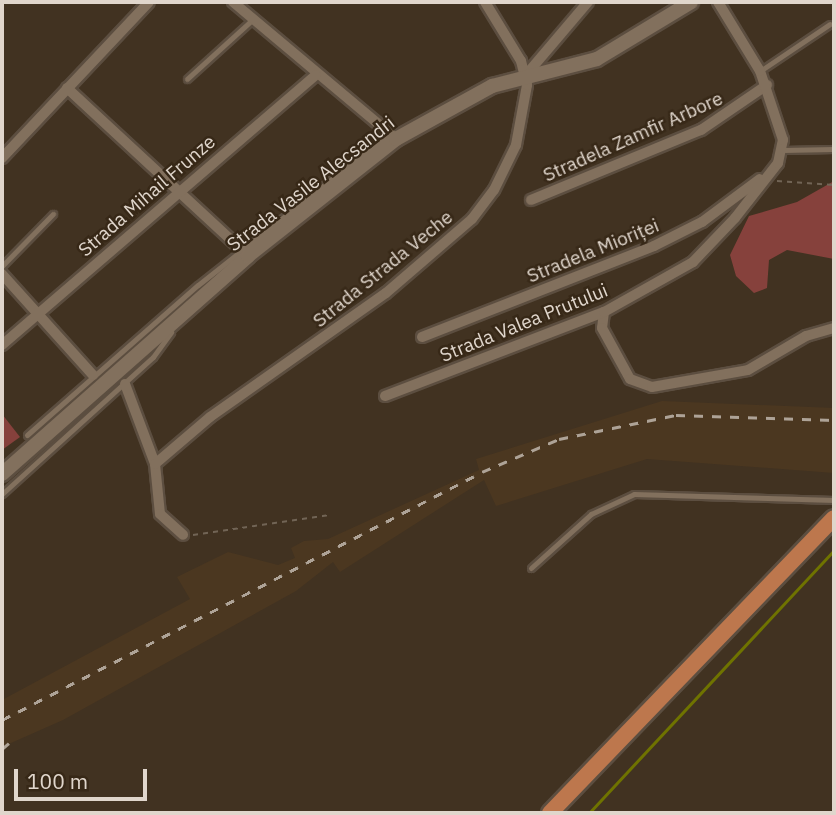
<!DOCTYPE html>
<html>
<head>
<meta charset="utf-8">
<style>
  body { margin:0 }
  #map { position:relative; width:836px; height:815px; overflow:hidden; background:#413221; font-family:"IBM Plex Sans",sans-serif }
  div>[style] { position:absolute }
  [style*='--x'] { left:calc(var(--x)*1px); top:calc(var(--y)*1px); width:calc(var(--w)*1px); rotate:calc(var(--a)*1deg) }
  .built>* { inset:0; background:#4b3720 }
  .green>* { inset:0; background:#86413c }
  .stream>* { height:2.5px; margin:-1.25px; padding:0 1.25px; transform-origin:1.25px; border-radius:1.25px; background:#6f7300 }
  .path>* { height:2px; margin-top:-1px; transform-origin:0; background:repeating-linear-gradient(90deg,#716455 0 5px,transparent 0 10px) }
  .roads { filter:drop-shadow(2px 0 #5c4e40) drop-shadow(-2px 0 #5c4e40) drop-shadow(0 2px #5c4e40) drop-shadow(0 -2px #5c4e40) }
  .service>* { height:5px; margin:-2.5px; padding:0 2.5px; transform-origin:2.5px; border-radius:2.5px; background:#82705d }
  .minor>* { height:10px; margin:-5px; padding:0 5px; transform-origin:5px; border-radius:5px; background:#82705d }
  .secondary>* { height:14px; margin:-7px; padding:0 7px; transform-origin:7px; border-radius:7px; background:#82705d }
  .primary>* { height:16px; margin:-8px; padding:0 8px; transform-origin:8px; border-radius:8px; background:#bd774d }
  .rail>* { height:2.5px; margin-top:-1.25px; transform-origin:0; background:repeating-linear-gradient(90deg,#aea397 0 9px,transparent 0 18px) }
  span { translate:-50% -50%; white-space:nowrap; text-align:center; line-height:1.15; -webkit-text-stroke:5px #372817; paint-order:stroke }
  .street-label { font-size:19px; color:#e0d6cc }
  .frame { position:absolute; inset:0; border:4px solid #e0d6cc; pointer-events:none }
  .scale { position:absolute; left:14px; top:769px; width:133px; height:32px; box-sizing:border-box; border:4px solid #e0d6cc; border-top:0; padding-left:9px; font-size:21px; line-height:24px; white-space:nowrap; color:#e0d6cc; -webkit-text-stroke:5px #372817; paint-order:stroke }
</style>
</head>
<body>
<div id="map">
  <div class="built">
    <div style="clip-path:polygon(662px 401px,834px 408px,834px 473px,647px 459px,496px 506px,484px 480px,340px 572px,333px 562px,296px 591px,63px 720px,2px 747px,2px 700px,190px 599px,177px 577px,228px 552px,278px 565px,295px 558px,291px 548px,304px 541px,328px 539px,479px 470px,476px 459px)"></div>
  </div>
  <div class="green">
    <div style="clip-path:polygon(834px 181px,834px 259px,787px 250px,769px 260px,767px 288px,754px 293px,736px 276px,730px 255px,749px 216px,797px 202px)"></div>
    <div style="clip-path:polygon(2px 414px,20px 437px,2px 450px)"></div>
  </div>
  <div class="stream">
    <div style="--x:589;--y:813;--w:359;--a:-47"></div>
  </div>
  <div class="path">
    <div style="--x:777;--y:181;--w:57;--a:4"></div>
    <div style="--x:193;--y:535;--w:138;--a:-8.3"></div>
  </div>
  <div class="roads">
    <div class="service">
      <div style="--x:760;--y:71;--w:84;--a:-33.9"></div>
      <div style="--x:187;--y:79;--w:88;--a:-42.2"></div>
      <div style="--x:783;--y:150;--w:51;--a:-1.1"></div>
      <div style="--x:2;--y:266;--w:73;--a:-45.6"></div>
      <div style="--x:27;--y:435;--w:227;--a:-41.3"></div>
      <div style="--x:198;--y:285;--w:245;--a:-38.4"></div>
      <div style="--x:2;--y:494;--w:204;--a:-42.2"></div>
      <div style="--x:153;--y:357;--w:31;--a:-54"></div>
      <div style="--x:531;--y:568;--w:81;--a:-42"></div>
      <div style="--x:591;--y:514;--w:47;--a:-24.9"></div>
      <div style="--x:634;--y:494;--w:200;--a:1.7"></div>
    </div>
    <div class="minor">
      <div style="--x:233;--y:2;--w:213;--a:40"></div>
      <div style="--x:526;--y:75;--w:96;--a:-49.7"></div>
      <div style="--x:67;--y:88;--w:238;--a:42.8"></div>
      <div style="--x:2;--y:158;--w:214;--a:-46.7"></div>
      <div style="--x:531;--y:200;--w:184;--a:-22.4"></div>
      <div style="--x:701;--y:130;--w:80;--a:-34.3"></div>
      <div style="--x:2;--y:274;--w:136;--a:48"></div>
      <div style="--x:604;--y:312;--w:16;--a:97"></div>
      <div style="--x:602;--y:328;--w:58;--a:61.2"></div>
      <div style="--x:630;--y:379;--w:23;--a:20"></div>
      <div style="--x:652;--y:387;--w:97;--a:-10"></div>
      <div style="--x:748;--y:370;--w:67;--a:-30.4"></div>
      <div style="--x:806;--y:336;--w:29;--a:-16"></div>
      <div style="--x:422;--y:337;--w:249;--a:-21.4"></div>
      <div style="--x:654;--y:246;--w:54;--a:-26.6"></div>
      <div style="--x:702;--y:222;--w:72;--a:-36.6"></div>
      <div style="--x:2;--y:345;--w:414;--a:-40.7"></div>
      <div style="--x:125;--y:384;--w:85;--a:69.4"></div>
      <div style="--x:155;--y:464;--w:50;--a:84.3"></div>
      <div style="--x:160;--y:514;--w:31;--a:42"></div>
      <div style="--x:385;--y:396;--w:235;--a:-21"></div>
      <div style="--x:604;--y:312;--w:102;--a:-29.3"></div>
      <div style="--x:693;--y:262;--w:61;--a:-46.3"></div>
      <div style="--x:735;--y:218;--w:70;--a:-52"></div>
      <div style="--x:778;--y:163;--w:24;--a:-78"></div>
      <div style="--x:783;--y:140;--w:73;--a:-108.4"></div>
      <div style="--x:760;--y:71;--w:81;--a:-121.3"></div>
      <div style="--x:155;--y:464;--w:72;--a:-40.5"></div>
      <div style="--x:210;--y:417;--w:215;--a:-35.2"></div>
      <div style="--x:386;--y:293;--w:113;--a:-40.7"></div>
      <div style="--x:472;--y:219;--w:36;--a:-53"></div>
      <div style="--x:494;--y:190;--w:50;--a:-63.9"></div>
      <div style="--x:516;--y:145;--w:61;--a:-79.6"></div>
      <div style="--x:527;--y:85;--w:25;--a:-104"></div>
      <div style="--x:521;--y:61;--w:69;--a:-121.4"></div>
    </div>
    <div class="secondary">
      <div style="--x:2;--y:474;--w:329;--a:-41.5"></div>
      <div style="--x:248;--y:256;--w:189;--a:-38.3"></div>
      <div style="--x:396;--y:139;--w:110;--a:-28.9"></div>
      <div style="--x:492;--y:86;--w:108;--a:-14.4"></div>
      <div style="--x:597;--y:59;--w:110;--a:-31.2"></div>
    </div>
    <div class="primary">
      <div style="--x:550;--y:813;--w:409;--a:-46.1"></div>
    </div>
  </div>
  <div class="rail">
    <div style="--x:2;--y:720;--w:540;--a:-27.32"></div>
    <div style="--x:482;--y:472;--w:84;--a:-23.2"></div>
    <div style="--x:559;--y:439;--w:119;--a:-11.6"></div>
    <div style="--x:676;--y:415;--w:158;--a:1.8"></div>
    <div style="--x:2;--y:749;--w:9;--a:-41"></div>
  </div>
  <div class="street-label">
    <span style="left:633px;top:137px;rotate:-24deg">Stradela Zamfir Arbore</span>
    <span style="left:311px;top:184px;rotate:-38deg">Strada Vasile Alecsandri</span>
    <span style="left:147px;top:196px;rotate:-41deg">Strada Mihail Frunze</span>
    <span style="left:593px;top:251px;rotate:-22deg">Stradela Mioriței</span>
    <span style="left:383px;top:269px;rotate:-39deg">Strada Strada Veche</span>
    <span style="left:524px;top:323px;rotate:-22deg">Strada Valea Prutului</span>
  </div>
  <div class="frame"></div>
  <div class="scale">100 m</div>
</div>
</body>
</html>
